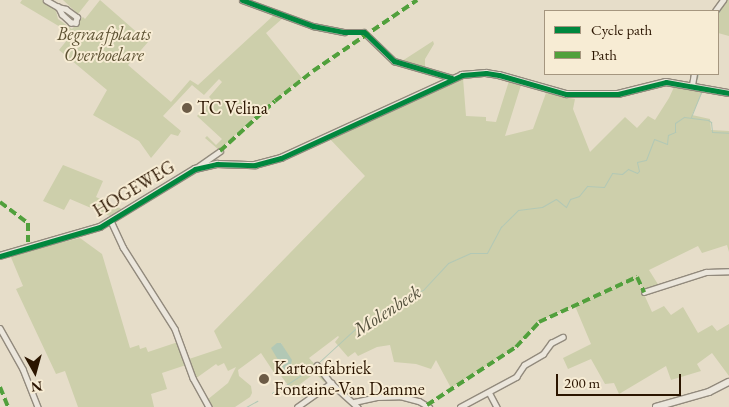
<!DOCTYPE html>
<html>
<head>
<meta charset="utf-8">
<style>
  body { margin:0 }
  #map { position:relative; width:729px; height:407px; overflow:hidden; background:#e6ddc9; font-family:"EB Garamond",serif }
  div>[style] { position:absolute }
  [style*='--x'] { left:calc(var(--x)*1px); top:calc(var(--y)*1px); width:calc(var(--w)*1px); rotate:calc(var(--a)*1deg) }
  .green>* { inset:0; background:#cdcfab }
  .water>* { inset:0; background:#b2c8b5 }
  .stream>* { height:1px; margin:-0.5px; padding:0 0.5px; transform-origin:0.5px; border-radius:0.5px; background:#b2c8b5 }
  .roads { filter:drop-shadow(1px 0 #928a7d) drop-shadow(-1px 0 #928a7d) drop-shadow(0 1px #928a7d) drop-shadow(0 -1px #928a7d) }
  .street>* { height:4.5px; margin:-2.25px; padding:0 2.25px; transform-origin:2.25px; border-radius:2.25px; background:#ebe6dc }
  .secondary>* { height:5.5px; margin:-2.75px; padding:0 2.75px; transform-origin:2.75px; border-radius:2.75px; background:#ebe6dc }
  .quiet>* { height:4px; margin-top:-2px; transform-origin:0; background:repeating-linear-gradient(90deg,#51a03c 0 8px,transparent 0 12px) }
  .cycleway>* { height:5px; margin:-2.5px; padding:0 2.5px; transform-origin:2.5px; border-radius:2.5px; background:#00873e }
  .dots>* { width:14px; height:14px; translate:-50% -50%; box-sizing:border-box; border:2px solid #f7ecd4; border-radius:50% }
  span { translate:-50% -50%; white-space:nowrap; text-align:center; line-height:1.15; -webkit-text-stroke:4px #f7ecd4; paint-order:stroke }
  .park-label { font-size:18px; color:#5d5233; font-style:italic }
  .poi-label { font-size:18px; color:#2b1500 }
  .left { translate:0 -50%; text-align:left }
  .street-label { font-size:18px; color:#2b1500 }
  .water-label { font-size:19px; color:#53503c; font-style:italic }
  .legend { position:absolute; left:544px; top:10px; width:175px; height:65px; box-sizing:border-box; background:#f7ecd4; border:1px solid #a5967f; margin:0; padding:6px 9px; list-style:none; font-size:15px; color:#2b1500 }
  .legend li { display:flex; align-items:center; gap:10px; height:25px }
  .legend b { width:25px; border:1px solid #a5967f }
  .north { position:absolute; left:10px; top:347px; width:50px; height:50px; -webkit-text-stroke:4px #f7ecd4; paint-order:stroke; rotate:173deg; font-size:14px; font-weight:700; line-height:20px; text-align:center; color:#2b1500 }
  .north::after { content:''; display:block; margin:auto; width:18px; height:22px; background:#2b1500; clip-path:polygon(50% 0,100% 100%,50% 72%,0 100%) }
  .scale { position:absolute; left:556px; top:374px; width:125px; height:22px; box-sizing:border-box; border:2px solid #2b1500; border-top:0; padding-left:6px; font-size:15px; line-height:18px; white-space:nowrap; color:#2b1500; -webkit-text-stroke:4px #f7ecd4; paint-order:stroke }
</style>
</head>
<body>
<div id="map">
  <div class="green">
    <div style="clip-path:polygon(22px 0,42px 0,55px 7px,58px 19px,72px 29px,83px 17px,85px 19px,100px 0,148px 42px,128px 65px,171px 102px,190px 80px,198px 85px,274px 15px,283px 18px,266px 33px,302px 78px,259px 113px,219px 150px,205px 138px,207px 136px,216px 145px,222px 139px,197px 116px,212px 100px,209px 97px,222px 82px,219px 79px,204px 95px,192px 85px,163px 116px,181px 131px,178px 136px,171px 134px,151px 158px,139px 141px,93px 115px,107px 90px,59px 50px,72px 34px,20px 3px)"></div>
    <div style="clip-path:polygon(63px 0,89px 0,78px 14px)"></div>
    <div style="clip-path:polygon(725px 0,729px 0,729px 36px,718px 33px,718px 11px)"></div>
    <div style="clip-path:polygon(433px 41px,434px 44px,425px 59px,425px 66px,428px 71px,399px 63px)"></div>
    <div style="clip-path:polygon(evenodd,463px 78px,466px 116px,486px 117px,486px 121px,496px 122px,509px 81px,521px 85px,505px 136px,533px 129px,546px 93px,575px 99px,573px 109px,590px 152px,625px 117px,637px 128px,648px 116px,655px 120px,669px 98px,675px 85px,703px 91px,692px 115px,710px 119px,711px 130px,729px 131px,729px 252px,727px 245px,702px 253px,698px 246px,649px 270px,659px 286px,644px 291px,638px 281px,652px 312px,664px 306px,671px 315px,683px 307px,698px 333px,712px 325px,717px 331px,729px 324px,729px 376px,712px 353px,697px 364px,701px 371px,671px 380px,666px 366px,619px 394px,614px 383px,605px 384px,591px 359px,568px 369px,563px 358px,591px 344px,575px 306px,539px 321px,516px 347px,451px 388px,436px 360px,431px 369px,416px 364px,394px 362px,390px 345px,377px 347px,358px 356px,355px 352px,348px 357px,335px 342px,339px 337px,338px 336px,309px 358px,328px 379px,324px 382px,315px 373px,299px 385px,306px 395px,302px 398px,295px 388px,291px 389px,278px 372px,275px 374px,261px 353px,238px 370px,239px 376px,251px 386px,252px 393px,250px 397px,235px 407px,212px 407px,207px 400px,228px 383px,236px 367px,228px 371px,224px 363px,218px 366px,216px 364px,195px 379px,189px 359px,222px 348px,214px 331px,365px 176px,329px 138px,463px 78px,281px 343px,292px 365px,287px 370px,281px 366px,277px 357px,281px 343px)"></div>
    <div style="clip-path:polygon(63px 165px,103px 181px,96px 197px,124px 210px,112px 217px,70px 199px,64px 210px,43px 201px)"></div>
    <div style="clip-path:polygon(80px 238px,102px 254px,130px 348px,139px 345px,140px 349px,146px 347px,148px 352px,178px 342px,186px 365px,162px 373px,167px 389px,151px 394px,154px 407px,78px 407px,65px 371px,56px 374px,16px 289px,23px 286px,10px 255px)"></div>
  </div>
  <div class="water">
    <div style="clip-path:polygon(277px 343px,281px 343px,292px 360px,290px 369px,284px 370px,271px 348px)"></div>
  </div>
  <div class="stream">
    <div style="--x:718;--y:13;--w:15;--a:-58"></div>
    <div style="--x:696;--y:82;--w:8;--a:-76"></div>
    <div style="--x:691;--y:117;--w:27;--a:-68"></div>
    <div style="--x:318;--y:363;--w:52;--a:-42.6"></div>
    <div style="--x:356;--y:328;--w:55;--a:-33.1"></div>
    <div style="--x:402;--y:298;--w:22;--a:-21"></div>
    <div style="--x:423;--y:290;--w:37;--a:-47"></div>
    <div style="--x:448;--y:263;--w:24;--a:-24"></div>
    <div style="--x:470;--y:253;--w:17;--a:0"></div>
    <div style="--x:487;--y:253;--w:30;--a:-62"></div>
    <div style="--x:501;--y:227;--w:24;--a:-45"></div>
    <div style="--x:518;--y:210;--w:24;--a:-7"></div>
    <div style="--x:542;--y:207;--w:16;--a:-30"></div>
    <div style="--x:556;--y:199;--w:13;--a:39"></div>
    <div style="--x:566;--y:207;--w:9;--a:-63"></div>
    <div style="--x:570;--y:199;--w:9;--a:-18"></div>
    <div style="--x:579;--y:196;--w:13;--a:-51"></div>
    <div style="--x:587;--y:186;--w:17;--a:3"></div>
    <div style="--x:604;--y:187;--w:16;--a:-60"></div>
    <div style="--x:612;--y:173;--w:10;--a:6"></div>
    <div style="--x:622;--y:174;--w:8;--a:-40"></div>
    <div style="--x:628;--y:169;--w:10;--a:24"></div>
    <div style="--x:637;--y:173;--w:3;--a:-45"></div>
    <div style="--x:639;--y:171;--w:9;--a:-103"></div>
    <div style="--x:637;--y:162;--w:9;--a:-13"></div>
    <div style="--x:646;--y:160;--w:22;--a:-69"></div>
    <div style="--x:654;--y:139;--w:14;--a:21"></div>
    <div style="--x:667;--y:144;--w:9;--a:-84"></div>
    <div style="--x:668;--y:135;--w:8;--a:-23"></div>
    <div style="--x:675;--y:132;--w:9;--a:-90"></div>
    <div style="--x:675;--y:123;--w:11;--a:-34"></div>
    <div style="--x:684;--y:117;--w:24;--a:7"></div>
    <div style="--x:708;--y:120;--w:4;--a:34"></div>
    <div style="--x:711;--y:122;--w:10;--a:84"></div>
    <div style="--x:712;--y:132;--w:17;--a:3"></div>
    <div style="--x:286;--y:385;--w:35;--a:-33"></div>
    <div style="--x:272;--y:393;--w:7;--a:-34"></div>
    <div style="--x:246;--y:407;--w:13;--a:-29"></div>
  </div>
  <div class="roads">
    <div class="street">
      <div style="--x:46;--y:0;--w:14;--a:30"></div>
      <div style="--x:58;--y:7;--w:8;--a:14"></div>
      <div style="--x:66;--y:9;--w:14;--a:36"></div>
      <div style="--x:77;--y:17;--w:6;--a:99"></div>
      <div style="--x:76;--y:23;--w:5;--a:180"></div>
      <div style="--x:71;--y:23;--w:12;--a:-138"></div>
      <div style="--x:62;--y:15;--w:9;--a:-117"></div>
      <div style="--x:242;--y:0;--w:76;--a:20.1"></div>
      <div style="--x:313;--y:26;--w:32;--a:11"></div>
      <div style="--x:344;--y:32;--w:20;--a:0"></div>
      <div style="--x:364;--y:32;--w:42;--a:44"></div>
      <div style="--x:394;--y:61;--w:60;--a:16.3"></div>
      <div style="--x:715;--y:11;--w:14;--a:-54"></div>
      <div style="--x:692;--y:85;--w:11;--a:-80"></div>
      <div style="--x:196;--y:168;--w:29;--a:-35"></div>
      <div style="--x:111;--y:221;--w:29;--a:65"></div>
      <div style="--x:123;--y:247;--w:97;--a:57.6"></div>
      <div style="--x:175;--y:329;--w:52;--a:69.8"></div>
      <div style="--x:193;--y:378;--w:33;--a:61"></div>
      <div style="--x:644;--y:292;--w:65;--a:-17.9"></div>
      <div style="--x:706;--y:272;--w:23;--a:-2"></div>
      <div style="--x:0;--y:328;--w:47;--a:60.7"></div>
      <div style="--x:23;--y:369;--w:41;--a:68.5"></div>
      <div style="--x:317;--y:365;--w:23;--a:52"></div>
      <div style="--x:331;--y:383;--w:36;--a:42"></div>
      <div style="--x:489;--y:392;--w:17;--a:62"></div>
      <div style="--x:354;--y:402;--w:24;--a:-12"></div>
      <div style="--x:377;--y:397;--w:23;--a:-2"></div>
      <div style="--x:400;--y:396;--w:20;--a:15"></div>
      <div style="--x:419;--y:401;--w:12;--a:31"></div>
      <div style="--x:297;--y:407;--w:42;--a:-35.2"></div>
      <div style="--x:460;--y:407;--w:64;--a:-28.2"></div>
      <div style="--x:516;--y:377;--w:14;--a:-56"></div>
      <div style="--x:524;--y:365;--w:22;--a:-30"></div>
      <div style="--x:543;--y:354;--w:14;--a:-54"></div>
      <div style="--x:551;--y:343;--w:13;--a:-27"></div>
    </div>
    <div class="secondary">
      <div style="--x:0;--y:256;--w:104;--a:-16.2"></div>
      <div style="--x:100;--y:227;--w:111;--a:-31.4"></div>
      <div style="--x:195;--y:169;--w:23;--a:-13"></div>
      <div style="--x:217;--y:164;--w:38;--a:2"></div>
      <div style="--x:255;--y:165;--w:27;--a:-15"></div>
      <div style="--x:281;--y:158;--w:199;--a:-24.6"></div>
      <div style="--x:462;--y:75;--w:24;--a:-5"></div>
      <div style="--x:486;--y:73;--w:13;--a:9"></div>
      <div style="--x:499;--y:75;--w:70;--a:15.8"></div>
      <div style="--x:566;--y:94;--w:52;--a:0"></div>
      <div style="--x:618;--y:94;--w:49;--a:-14"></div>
      <div style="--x:666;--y:82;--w:64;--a:9.9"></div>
      <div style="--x:656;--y:407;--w:55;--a:-15.8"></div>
      <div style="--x:709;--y:392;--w:22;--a:-27"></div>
    </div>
  </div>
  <div class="quiet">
    <div style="--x:220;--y:151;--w:74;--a:-42.3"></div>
    <div style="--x:275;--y:101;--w:48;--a:-38.3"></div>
    <div style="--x:313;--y:71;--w:126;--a:-34.3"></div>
    <div style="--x:0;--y:202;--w:35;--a:37"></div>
    <div style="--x:28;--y:223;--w:19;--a:90"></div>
    <div style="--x:0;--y:387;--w:22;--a:68"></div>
    <div style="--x:427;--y:405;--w:106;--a:-33.1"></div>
    <div style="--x:516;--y:347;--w:34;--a:-47"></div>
    <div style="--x:539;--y:322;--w:108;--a:-24.7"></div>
    <div style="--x:637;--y:277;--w:17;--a:65"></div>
  </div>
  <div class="cycleway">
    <div style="--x:242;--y:0;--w:76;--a:20.1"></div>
    <div style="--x:313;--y:26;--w:32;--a:11"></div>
    <div style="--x:344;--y:32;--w:20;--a:0"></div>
    <div style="--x:364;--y:32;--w:42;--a:44"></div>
    <div style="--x:394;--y:61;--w:60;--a:16.3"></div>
    <div style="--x:0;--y:256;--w:104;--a:-16.2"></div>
    <div style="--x:100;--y:227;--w:111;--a:-31.4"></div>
    <div style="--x:195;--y:169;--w:23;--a:-13"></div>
    <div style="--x:217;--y:164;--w:38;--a:2"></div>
    <div style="--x:255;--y:165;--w:27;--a:-15"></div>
    <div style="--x:281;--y:158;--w:199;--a:-24.6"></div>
    <div style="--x:462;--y:75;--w:24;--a:-5"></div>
    <div style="--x:486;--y:73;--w:13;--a:9"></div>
    <div style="--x:499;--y:75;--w:70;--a:15.8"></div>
    <div style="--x:566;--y:94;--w:52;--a:0"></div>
    <div style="--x:618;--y:94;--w:49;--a:-14"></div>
    <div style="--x:666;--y:82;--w:64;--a:9.9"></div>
  </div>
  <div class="dots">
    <div style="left:187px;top:108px;background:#6c5b46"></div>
    <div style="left:264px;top:379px;background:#6c5b46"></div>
  </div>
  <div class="park-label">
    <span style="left:104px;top:45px">Begraafplaats<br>Overboelare</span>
  </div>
  <div class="poi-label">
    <span class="left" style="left:197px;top:108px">TC Velina</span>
    <span class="left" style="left:274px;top:379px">Kartonfabriek<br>Fontaine-Van Damme</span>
  </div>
  <div class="street-label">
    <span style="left:134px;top:189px;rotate:-31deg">HOGEWEG</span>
  </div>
  <div class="water-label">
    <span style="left:387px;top:311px;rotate:-33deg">Molenbeek</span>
  </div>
  <ul class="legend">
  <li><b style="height:6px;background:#00873e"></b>Cycle path</li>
  <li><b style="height:6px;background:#51a03c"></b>Path</li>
  </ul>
  <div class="north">N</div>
  <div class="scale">200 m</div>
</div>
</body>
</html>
